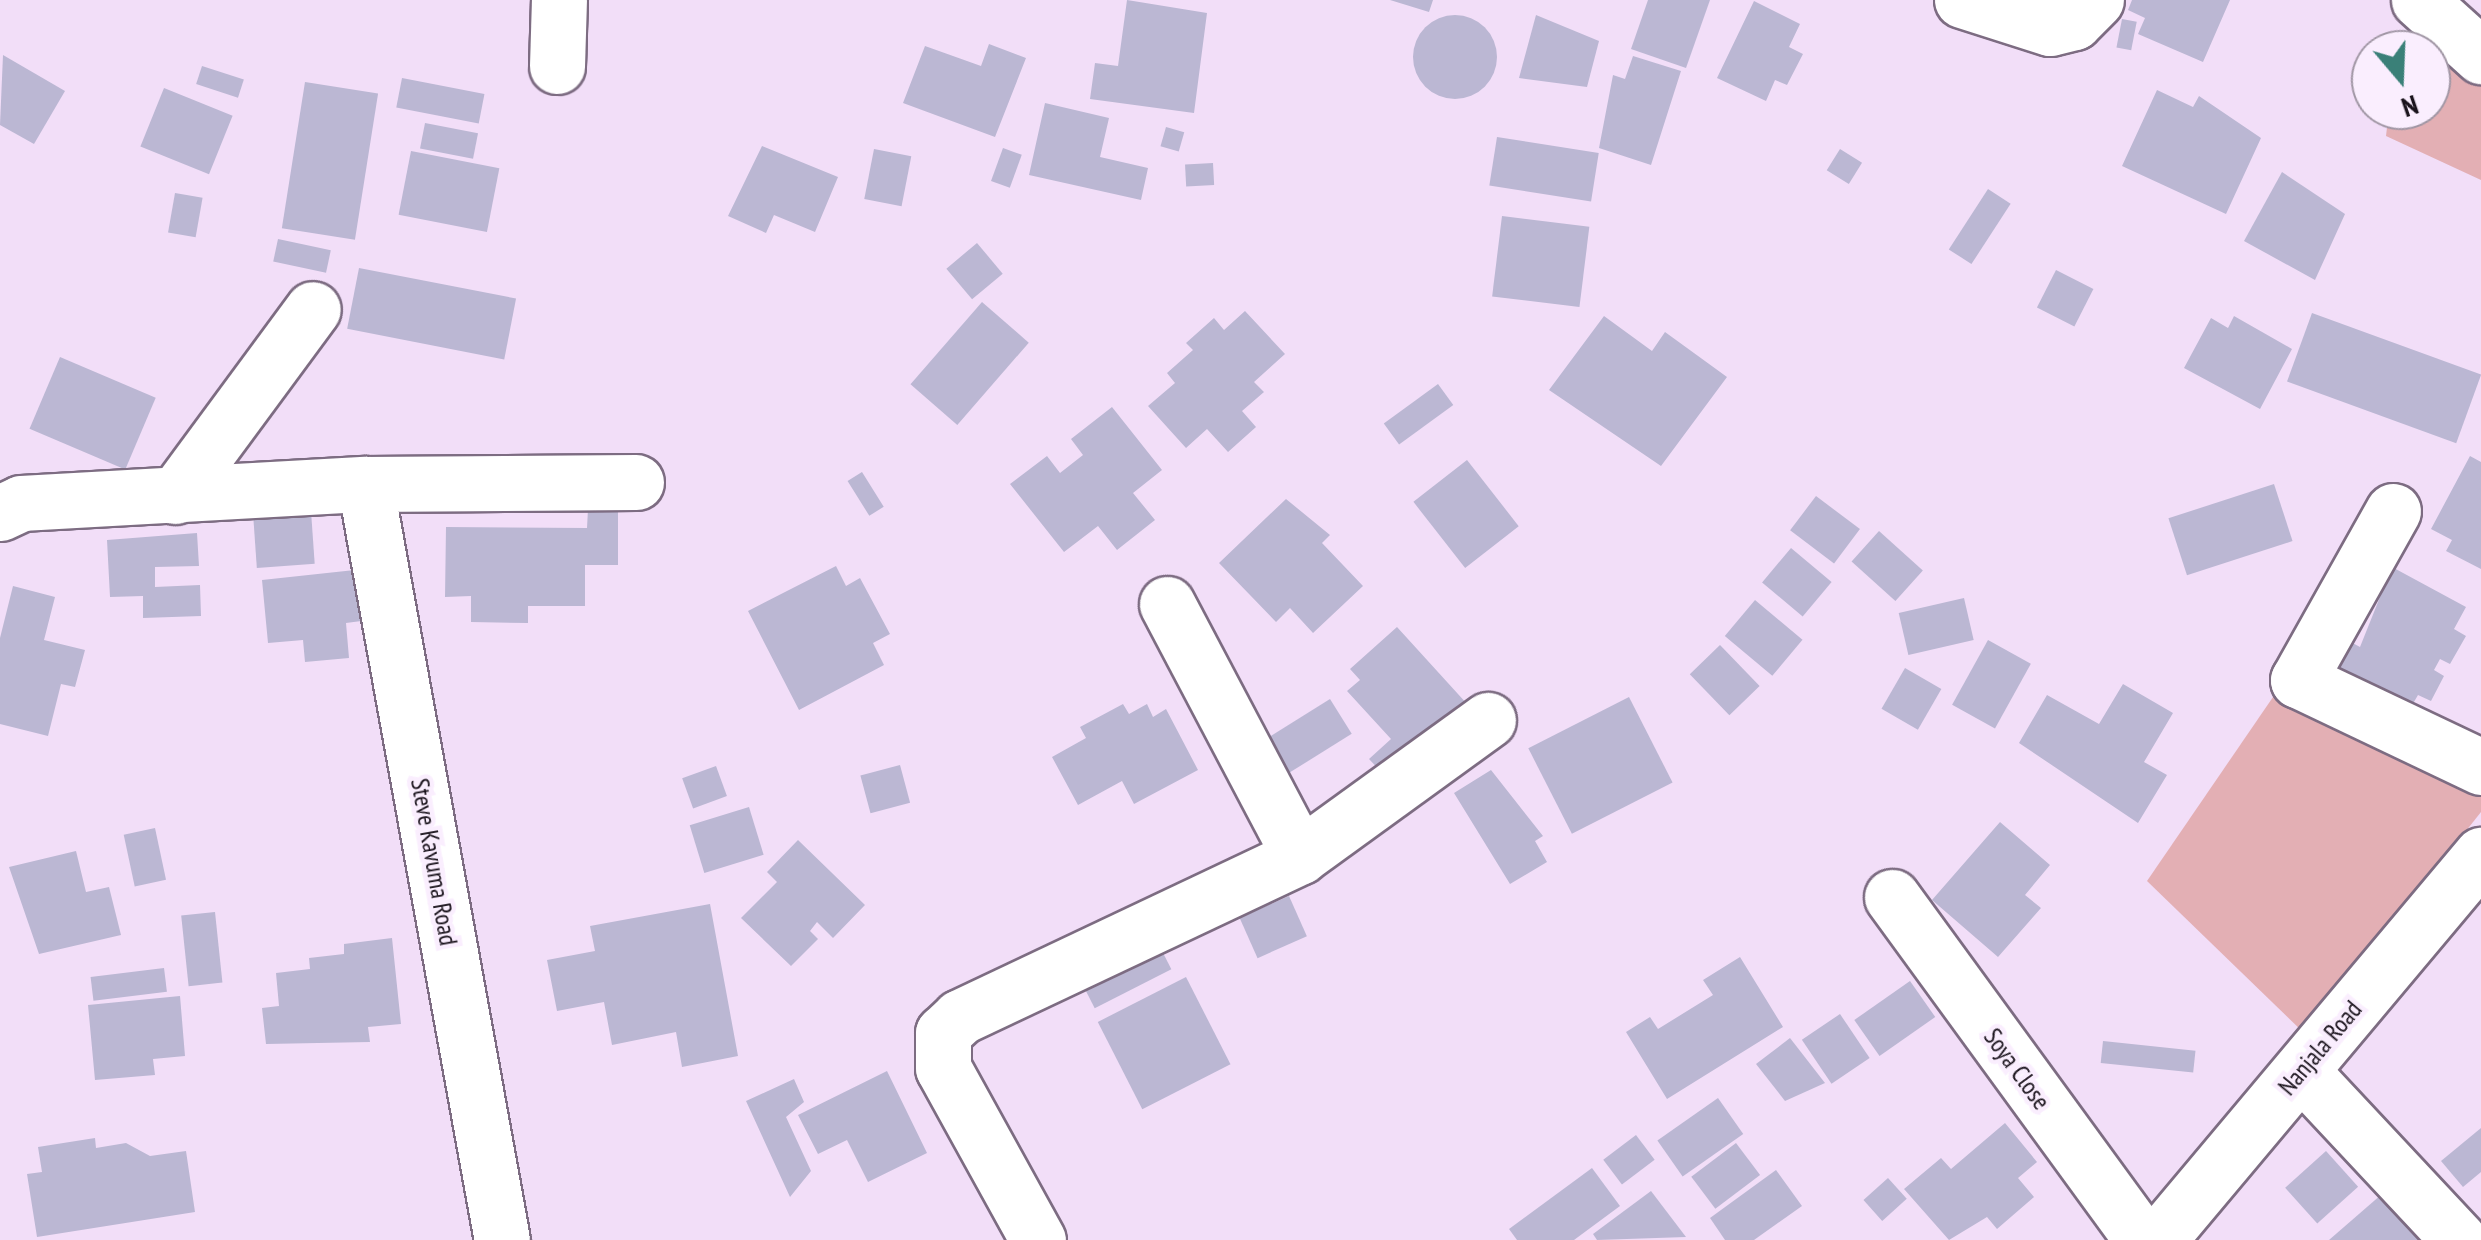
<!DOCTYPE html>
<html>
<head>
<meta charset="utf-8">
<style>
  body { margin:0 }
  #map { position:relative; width:2481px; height:1240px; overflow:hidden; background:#f2def8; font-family:"PT Sans Narrow",sans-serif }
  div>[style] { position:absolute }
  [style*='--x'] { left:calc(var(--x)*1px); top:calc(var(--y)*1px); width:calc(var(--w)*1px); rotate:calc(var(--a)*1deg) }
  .green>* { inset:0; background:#e3afb4 }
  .building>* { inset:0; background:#bbb7d3; transform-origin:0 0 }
  .round { border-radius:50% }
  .roads { filter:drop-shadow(2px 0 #7d6c82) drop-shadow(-2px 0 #7d6c82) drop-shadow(0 2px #7d6c82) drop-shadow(0 -2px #7d6c82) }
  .minor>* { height:55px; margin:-27.5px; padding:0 27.5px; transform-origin:27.5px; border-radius:27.5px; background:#fff }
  span { translate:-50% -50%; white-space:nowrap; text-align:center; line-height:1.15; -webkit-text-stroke:9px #faeefe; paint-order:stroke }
  .street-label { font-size:25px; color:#1a131c }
  .north { position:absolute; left:2351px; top:30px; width:100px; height:100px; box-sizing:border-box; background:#faeefe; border:2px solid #a096a4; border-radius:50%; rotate:161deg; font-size:28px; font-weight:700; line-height:40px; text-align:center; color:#1a131c }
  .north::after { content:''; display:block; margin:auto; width:35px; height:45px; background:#3a8078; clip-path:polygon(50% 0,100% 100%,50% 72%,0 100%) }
</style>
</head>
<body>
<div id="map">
  <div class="green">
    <div style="clip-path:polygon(2441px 37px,2481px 75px,2481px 180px,2386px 136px,2389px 110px,2431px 110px,2431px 50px,2416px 50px)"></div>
    <div style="clip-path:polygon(2284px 681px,2481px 766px,2481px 812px,2305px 1034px,2147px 881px)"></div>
  </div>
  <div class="building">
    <div style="clip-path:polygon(1127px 0,1207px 13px,1194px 113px,1090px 99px,1095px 63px,1118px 66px)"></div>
    <div style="clip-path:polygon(1390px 0,1433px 0,1429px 12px)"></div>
    <div style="clip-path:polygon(1648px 0,1710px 0,1686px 68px,1631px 49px)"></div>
    <div style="clip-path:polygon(2132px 0,2230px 0,2203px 62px,2138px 34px,2145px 18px,2128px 10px)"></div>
    <div style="clip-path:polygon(1754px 1px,1800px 24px,1789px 47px,1803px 54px,1787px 85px,1775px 80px,1766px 101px,1717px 78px)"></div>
    <div style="clip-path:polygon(1536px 15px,1599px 41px,1587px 87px,1519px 78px)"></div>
    <div class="round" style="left:1413px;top:15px;width:84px;height:84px"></div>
    <div style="left:2122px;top:19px;width:15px;height:29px;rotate:11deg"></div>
    <div style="clip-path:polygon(989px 44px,1026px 58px,995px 137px,903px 103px,925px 46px,981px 66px)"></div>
    <div style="clip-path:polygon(3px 55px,65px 91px,34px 144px,0 125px)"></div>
    <div style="clip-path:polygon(1633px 56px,1681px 71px,1651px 165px,1599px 148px,1613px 75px,1625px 79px)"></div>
    <div style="left:202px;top:66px;width:44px;height:19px;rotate:18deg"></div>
    <div style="left:402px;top:78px;width:84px;height:30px;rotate:11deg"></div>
    <div style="left:305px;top:82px;width:74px;height:148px;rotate:9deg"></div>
    <div style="left:164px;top:88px;width:74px;height:63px;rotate:22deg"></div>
    <div style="clip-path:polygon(2157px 90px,2193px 107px,2199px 96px,2261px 138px,2226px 214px,2122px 166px)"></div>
    <div style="clip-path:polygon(1045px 103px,1109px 118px,1100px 157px,1148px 168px,1141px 200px,1029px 175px)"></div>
    <div style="left:425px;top:123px;width:54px;height:26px;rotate:11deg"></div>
    <div style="left:1166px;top:127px;width:19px;height:20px;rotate:16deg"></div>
    <div style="left:1497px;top:137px;width:103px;height:49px;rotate:9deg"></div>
    <div style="clip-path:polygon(762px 146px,838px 177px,815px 232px,774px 215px,766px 233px,728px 216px)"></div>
    <div style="left:1003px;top:148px;width:20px;height:35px;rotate:20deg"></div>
    <div style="left:874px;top:149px;width:38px;height:51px;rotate:11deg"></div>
    <div style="left:1840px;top:149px;width:26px;height:25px;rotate:32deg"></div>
    <div style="left:411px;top:151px;width:90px;height:65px;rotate:11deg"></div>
    <div style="left:1213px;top:163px;width:22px;height:28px;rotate:87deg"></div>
    <div style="clip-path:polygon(2282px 172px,2345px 214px,2315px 280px,2244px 241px)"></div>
    <div style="left:1988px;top:189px;width:27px;height:72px;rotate:33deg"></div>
    <div style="left:175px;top:193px;width:28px;height:40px;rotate:10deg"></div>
    <div style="left:1502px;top:216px;width:88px;height:81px;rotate:7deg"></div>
    <div style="left:278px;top:239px;width:54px;height:23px;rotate:12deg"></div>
    <div style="left:977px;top:243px;width:40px;height:40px;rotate:50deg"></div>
    <div style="left:359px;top:268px;width:160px;height:62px;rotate:11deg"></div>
    <div style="left:2056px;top:270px;width:42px;height:42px;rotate:27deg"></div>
    <div style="left:982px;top:302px;width:62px;height:109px;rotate:41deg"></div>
    <div style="clip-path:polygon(1245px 311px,1285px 354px,1254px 382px,1264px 392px,1242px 411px,1256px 427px,1228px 452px,1207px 429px,1186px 448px,1148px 406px,1175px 383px,1167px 373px,1193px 350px,1186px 343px,1214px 318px,1224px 330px)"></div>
    <div style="left:2312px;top:313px;width:180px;height:73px;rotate:20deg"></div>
    <div style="clip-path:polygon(1604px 316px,1652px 351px,1665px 332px,1727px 377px,1661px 466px,1549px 390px)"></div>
    <div style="clip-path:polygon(2234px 316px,2292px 349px,2260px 409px,2184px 368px,2211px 318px,2228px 328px)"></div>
    <div style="left:60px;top:357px;width:104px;height:78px;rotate:23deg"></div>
    <div style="left:1438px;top:384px;width:26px;height:67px;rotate:54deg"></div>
    <div style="clip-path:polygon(1112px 407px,1162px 470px,1133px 493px,1155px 520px,1117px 550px,1098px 526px,1064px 552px,1010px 484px,1047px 456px,1060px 473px,1083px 455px,1071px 439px)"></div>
    <div style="clip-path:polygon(2470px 456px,2481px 462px,2481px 569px,2446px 551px,2452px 540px,2431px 529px)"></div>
    <div style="left:1467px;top:460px;width:84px;height:68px;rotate:52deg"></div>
    <div style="left:862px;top:472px;width:41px;height:17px;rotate:58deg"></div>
    <div style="left:2274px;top:484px;width:60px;height:111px;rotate:72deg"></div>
    <div style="left:1816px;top:496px;width:55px;height:43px;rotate:37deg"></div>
    <div style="clip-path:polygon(1286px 499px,1330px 535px,1322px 543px,1363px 586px,1313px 633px,1290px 608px,1276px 622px,1219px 563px)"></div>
    <div style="clip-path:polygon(588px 509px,618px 509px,618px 565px,585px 565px,585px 606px,528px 606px,528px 623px,471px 622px,471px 596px,445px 597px,446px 527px,587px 528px)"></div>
    <div style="left:311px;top:511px;width:53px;height:58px;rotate:86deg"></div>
    <div style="left:1879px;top:531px;width:59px;height:41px;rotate:42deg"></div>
    <div style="clip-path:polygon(197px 533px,199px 566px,155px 567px,155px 587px,200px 585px,201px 616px,143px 618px,143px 596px,110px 597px,107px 540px)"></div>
    <div style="left:1791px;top:548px;width:53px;height:45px;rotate:40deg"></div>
    <div style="clip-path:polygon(836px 566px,846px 586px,860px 578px,890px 634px,873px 643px,884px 665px,799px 710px,748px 611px)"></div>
    <div style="clip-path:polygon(2392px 567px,2466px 607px,2454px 629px,2466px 636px,2450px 664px,2440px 659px,2434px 670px,2444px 676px,2431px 701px,2418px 695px,2407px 714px,2330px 672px,2347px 640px,2360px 647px)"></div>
    <div style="clip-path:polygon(364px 569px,369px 620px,346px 623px,349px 658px,305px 662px,303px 640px,268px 643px,262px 580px)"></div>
    <div style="clip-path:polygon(13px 586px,55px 597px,44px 640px,85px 650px,75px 687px,61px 684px,48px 736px,0 724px,0 638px)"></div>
    <div style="left:1964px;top:598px;width:43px;height:67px;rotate:77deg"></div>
    <div style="left:1755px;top:600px;width:62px;height:47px;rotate:40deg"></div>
    <div style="clip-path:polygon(1397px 627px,1468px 705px,1387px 778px,1369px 759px,1391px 739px,1347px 691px,1360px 680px,1350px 669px)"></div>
    <div style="left:1988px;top:640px;width:49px;height:74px;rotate:29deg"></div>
    <div style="left:1720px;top:645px;width:57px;height:42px;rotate:46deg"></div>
    <div style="left:1905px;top:668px;width:42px;height:47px;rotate:30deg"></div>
    <div style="clip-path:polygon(2123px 684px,2173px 713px,2144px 762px,2167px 775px,2138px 823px,2019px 743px,2047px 695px,2099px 724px)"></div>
    <div style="left:1629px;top:697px;width:96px;height:113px;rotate:63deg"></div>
    <div style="left:1330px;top:699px;width:41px;height:78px;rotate:58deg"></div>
    <div style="clip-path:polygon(1123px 704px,1129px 714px,1147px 704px,1153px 717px,1166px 709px,1198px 770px,1134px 804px,1122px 781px,1078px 805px,1052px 757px,1086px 738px,1080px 727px)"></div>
    <div style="left:900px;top:765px;width:39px;height:41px;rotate:75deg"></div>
    <div style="left:716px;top:766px;width:32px;height:36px;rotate:70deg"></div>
    <div style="clip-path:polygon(1491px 770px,1543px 836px,1535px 841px,1547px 862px,1510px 884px,1454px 793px)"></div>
    <div style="left:749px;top:807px;width:50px;height:62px;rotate:73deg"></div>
    <div style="clip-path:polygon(2000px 822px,2050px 865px,2025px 895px,2041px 908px,1998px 957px,1932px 900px)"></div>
    <div style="left:155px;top:828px;width:53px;height:32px;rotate:78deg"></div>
    <div style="clip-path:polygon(798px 840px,865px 905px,833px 938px,817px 922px,810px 931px,818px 939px,791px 966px,741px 918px,777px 882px,767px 872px)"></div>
    <div style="clip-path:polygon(76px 851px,86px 892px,109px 887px,121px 935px,39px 954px,9px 867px)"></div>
    <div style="left:1289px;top:896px;width:44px;height:54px;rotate:66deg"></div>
    <div style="clip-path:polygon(710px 904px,738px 1056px,682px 1067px,676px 1032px,612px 1045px,604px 1002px,557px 1011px,547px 960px,595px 951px,590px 926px)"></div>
    <div style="left:215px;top:912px;width:71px;height:34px;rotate:84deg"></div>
    <div style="clip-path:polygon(392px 938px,401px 1024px,368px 1027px,370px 1042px,266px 1044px,262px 1008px,279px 1006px,276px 973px,310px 969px,309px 958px,344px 954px,344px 944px)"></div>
    <div style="left:1160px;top:947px;width:25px;height:86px;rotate:63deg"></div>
    <div style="clip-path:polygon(1740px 957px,1783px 1027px,1667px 1099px,1626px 1032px,1650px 1017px,1658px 1029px,1713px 995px,1703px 980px)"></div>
    <div style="left:164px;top:968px;width:24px;height:74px;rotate:83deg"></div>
    <div style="left:1186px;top:977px;width:98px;height:99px;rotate:63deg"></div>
    <div style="left:1910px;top:981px;width:44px;height:68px;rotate:55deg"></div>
    <div style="clip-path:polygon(180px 996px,185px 1056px,153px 1059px,155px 1075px,95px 1080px,88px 1005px)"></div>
    <div style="left:1840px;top:1014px;width:53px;height:46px;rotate:56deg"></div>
    <div style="clip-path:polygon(1790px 1038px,1825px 1083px,1785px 1101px,1756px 1064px)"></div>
    <div style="left:2103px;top:1041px;width:93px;height:22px;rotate:6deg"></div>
    <div style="clip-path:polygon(887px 1071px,927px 1153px,868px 1182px,847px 1140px,818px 1154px,798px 1115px)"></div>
    <div style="clip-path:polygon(794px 1079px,804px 1102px,786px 1117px,811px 1171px,790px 1197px,746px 1101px)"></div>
    <div style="left:1718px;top:1098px;width:44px;height:74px;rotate:55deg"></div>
    <div style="clip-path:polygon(2005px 1123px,2037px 1162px,2018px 1178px,2034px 1197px,1997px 1229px,1987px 1217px,1949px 1240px,1904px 1189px,1941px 1158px,1951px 1169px)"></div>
    <div style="clip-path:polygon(2481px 1128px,2481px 1172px,2463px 1187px,2441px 1161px)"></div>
    <div style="left:1636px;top:1135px;width:31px;height:41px;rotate:53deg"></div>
    <div style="clip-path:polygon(95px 1138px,96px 1148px,126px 1143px,150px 1156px,186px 1151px,195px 1212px,37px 1237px,27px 1174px,42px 1172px,38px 1147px)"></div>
    <div style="left:1736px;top:1143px;width:40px;height:56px;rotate:53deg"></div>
    <div style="left:2326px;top:1151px;width:48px;height:55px;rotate:48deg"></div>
    <div style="clip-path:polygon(1592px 1168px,1620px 1206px,1574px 1240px,1517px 1240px,1509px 1229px)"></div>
    <div style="clip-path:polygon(1776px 1170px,1802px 1206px,1754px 1240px,1725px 1240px,1710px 1218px)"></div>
    <div style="left:1888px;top:1178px;width:28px;height:33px;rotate:48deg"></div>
    <div style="clip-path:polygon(1651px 1191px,1686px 1237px,1597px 1240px,1593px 1234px)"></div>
    <div style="clip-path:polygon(2382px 1194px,2421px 1240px,2329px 1240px)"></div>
  </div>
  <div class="roads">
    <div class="minor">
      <div style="--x:1962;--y:0;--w:92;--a:17.7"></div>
      <div style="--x:2050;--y:28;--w:25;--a:-14"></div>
      <div style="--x:2074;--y:22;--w:31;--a:-45"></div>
      <div style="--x:2419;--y:0;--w:84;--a:42.1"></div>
      <div style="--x:557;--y:66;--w:66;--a:-88.3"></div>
      <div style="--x:365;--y:484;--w:768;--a:79.73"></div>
      <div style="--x:175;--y:496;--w:232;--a:-53.6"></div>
      <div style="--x:2393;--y:511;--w:194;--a:119.3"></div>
      <div style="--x:2298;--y:680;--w:203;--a:25.4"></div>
      <div style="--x:0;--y:513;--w:23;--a:-25"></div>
      <div style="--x:21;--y:503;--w:345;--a:-3.2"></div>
      <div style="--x:365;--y:484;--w:271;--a:-0.4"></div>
      <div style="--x:1167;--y:604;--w:285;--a:62.2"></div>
      <div style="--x:1892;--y:897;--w:424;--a:53.9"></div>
      <div style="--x:2301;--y:1071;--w:231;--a:46.9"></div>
      <div style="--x:1038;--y:1240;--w:196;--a:-118.9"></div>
      <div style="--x:943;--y:1068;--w:35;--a:-90"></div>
      <div style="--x:943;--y:1033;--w:23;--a:-43"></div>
      <div style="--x:960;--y:1017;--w:376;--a:-25.3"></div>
      <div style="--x:1300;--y:856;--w:232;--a:-35.9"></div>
      <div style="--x:2158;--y:1240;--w:503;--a:-50"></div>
    </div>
  </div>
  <div class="street-label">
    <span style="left:434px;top:862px;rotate:80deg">Steve Kavuma Road</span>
    <span style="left:2320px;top:1048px;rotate:-50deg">Nanjala Road</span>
    <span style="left:2017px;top:1069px;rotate:54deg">Soya Close</span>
  </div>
  <div class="north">N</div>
</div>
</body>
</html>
